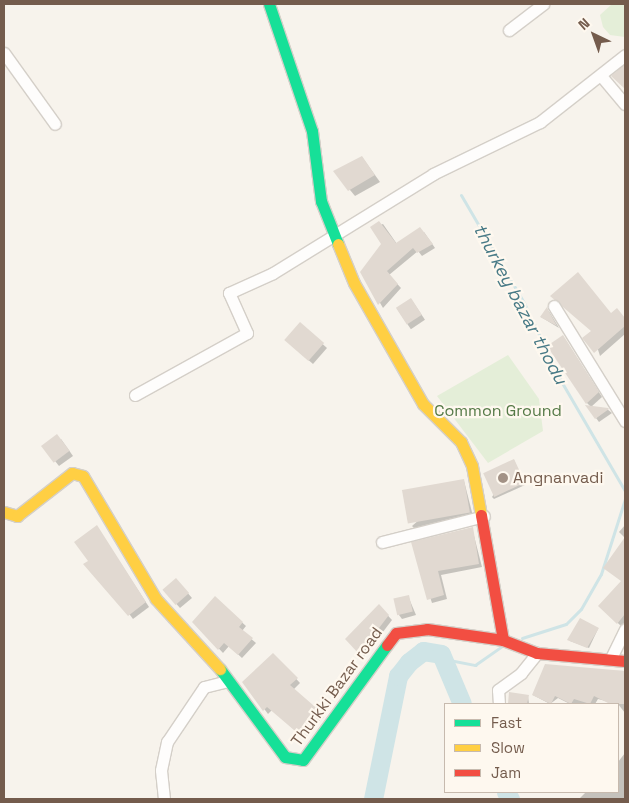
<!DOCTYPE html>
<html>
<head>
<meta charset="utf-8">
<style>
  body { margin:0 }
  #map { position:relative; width:629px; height:803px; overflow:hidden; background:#f7f3ec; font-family:"Space Grotesk",sans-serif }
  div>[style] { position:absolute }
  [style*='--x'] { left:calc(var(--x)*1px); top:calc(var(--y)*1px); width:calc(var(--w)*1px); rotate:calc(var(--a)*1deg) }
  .green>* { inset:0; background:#e4eed8 }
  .shadow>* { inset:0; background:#0003; transform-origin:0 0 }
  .stream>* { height:3px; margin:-1.5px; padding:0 1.5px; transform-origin:1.5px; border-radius:1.5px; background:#cfe4e6 }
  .river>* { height:19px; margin:-9.5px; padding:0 9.5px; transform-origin:9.5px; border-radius:9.5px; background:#cfe4e6 }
  .building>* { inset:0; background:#e1d9d1; transform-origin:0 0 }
  .roads { filter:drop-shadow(1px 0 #d4cfc8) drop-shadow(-1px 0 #d4cfc8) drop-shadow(0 1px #d4cfc8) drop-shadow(0 -1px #d4cfc8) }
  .street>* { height:11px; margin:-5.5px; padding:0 5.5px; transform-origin:5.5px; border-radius:5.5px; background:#fefdfc }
  .fast>* { height:11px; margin:-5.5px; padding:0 5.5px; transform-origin:5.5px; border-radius:5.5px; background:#16e098 }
  .slow>* { height:11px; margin:-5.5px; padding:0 5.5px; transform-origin:5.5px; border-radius:5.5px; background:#ffcf43 }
  .jam>* { height:11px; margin:-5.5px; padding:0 5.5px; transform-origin:5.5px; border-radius:5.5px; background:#f24e42 }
  .dots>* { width:14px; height:14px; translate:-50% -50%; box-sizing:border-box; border:2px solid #fef8ef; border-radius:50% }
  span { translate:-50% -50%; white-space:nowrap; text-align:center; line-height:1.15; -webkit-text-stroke:4.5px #fef8ef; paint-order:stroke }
  .park-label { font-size:16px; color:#547946 }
  .poi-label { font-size:16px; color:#745c4d }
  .left { translate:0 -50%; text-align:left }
  .street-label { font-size:16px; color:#745c4d }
  .water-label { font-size:18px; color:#487a86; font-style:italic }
  .frame { position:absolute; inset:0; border:5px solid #745c4d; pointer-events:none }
  .legend { position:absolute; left:444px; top:703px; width:175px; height:90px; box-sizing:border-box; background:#fef8ef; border:1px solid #c7baae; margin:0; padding:6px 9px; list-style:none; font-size:15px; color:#745c4d }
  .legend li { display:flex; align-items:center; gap:10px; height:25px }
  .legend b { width:25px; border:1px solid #c7baae }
  .north { position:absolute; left:569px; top:10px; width:50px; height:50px; -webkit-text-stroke:4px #fef8ef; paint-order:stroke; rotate:318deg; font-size:14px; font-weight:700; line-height:20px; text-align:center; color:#745c4d }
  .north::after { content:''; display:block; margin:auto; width:18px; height:22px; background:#745c4d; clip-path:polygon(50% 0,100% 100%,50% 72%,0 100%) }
</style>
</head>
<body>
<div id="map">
  <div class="green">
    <div style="clip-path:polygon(612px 4px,625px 4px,625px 37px,610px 35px,603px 27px,600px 15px)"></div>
    <div style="clip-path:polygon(508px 355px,539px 399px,543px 431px,488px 463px,437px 396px)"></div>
  </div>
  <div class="shadow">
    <div style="clip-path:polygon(362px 157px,380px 182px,355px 196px,335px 172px)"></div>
    <div style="clip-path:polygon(383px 224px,397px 244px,424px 232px,435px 248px,422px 256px,418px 251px,389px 275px,401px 288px,383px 308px,362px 272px,383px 244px,372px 228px)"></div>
    <div style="clip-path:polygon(552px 296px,612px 314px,617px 310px,625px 319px,625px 334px,600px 356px,592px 331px)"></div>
    <div style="left:411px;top:299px;width:25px;height:17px;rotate:56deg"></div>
    <div style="clip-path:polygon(547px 309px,550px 313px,559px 328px,541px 317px)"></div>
    <div style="clip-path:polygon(300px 324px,327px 348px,313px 364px,290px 344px)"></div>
    <div style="clip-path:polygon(563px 336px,602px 397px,591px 407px,587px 403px)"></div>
    <div style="clip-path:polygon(607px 409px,612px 413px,599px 422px,596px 418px)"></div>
    <div style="clip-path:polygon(61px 439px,73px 456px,59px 466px,43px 446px)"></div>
    <div style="clip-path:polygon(514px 460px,525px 485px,494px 499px,492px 497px)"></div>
    <div style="clip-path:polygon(464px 481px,473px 516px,416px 530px,412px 526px)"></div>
    <div style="clip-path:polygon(625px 525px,625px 538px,619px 532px)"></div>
    <div style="clip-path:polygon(97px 527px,149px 607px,133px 619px,89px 561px)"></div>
    <div style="clip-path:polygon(472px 528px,482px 567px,441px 575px,447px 599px,432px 603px,412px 543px)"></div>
    <div style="clip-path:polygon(625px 539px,625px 622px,621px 626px,600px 606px,622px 581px,605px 568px)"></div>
    <div style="clip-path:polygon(180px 584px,192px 598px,180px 608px,164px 590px)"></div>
    <div style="clip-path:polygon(408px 596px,416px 615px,402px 619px,399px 615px)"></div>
    <div style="clip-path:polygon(215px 598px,246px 626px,242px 631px,256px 643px,242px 658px,229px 646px,223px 653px,194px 622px)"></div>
    <div style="clip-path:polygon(379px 606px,392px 620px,364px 657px,347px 639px)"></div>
    <div style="clip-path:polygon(598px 629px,589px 648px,570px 641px)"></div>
    <div style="clip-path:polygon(273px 654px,300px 683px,293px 690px,324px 717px,305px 739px,272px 710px,268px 714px,244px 682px)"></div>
    <div style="clip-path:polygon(570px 670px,625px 671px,625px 713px,618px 704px,598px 699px,595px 704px,570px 704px,558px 698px,550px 704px,533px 695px)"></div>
    <div style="clip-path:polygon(510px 694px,528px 696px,529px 704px,509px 704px)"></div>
    <div style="clip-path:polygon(625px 753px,625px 799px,579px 799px,586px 792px,618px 792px,618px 762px)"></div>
  </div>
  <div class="stream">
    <div style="--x:461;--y:195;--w:125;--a:59.7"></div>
    <div style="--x:524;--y:303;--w:86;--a:64.6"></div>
    <div style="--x:561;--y:381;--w:127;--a:59.8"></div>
    <div style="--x:522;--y:638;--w:46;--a:-17.7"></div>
    <div style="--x:566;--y:624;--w:21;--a:-45"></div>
    <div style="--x:581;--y:609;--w:40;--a:-60.3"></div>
    <div style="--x:601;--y:574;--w:79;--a:-72.3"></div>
    <div style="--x:444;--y:659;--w:32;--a:11"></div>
    <div style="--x:475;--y:665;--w:32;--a:-35"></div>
  </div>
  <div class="river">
    <div style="--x:506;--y:792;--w:8;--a:60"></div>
    <div style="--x:373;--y:799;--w:126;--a:-78.5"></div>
    <div style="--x:398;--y:676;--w:18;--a:-52"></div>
    <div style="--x:409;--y:662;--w:18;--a:-38"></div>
    <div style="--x:423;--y:651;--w:18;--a:9"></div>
    <div style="--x:441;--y:654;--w:54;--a:67.2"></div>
  </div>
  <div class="building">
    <div style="clip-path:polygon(625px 64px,625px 89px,611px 76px)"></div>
    <div style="clip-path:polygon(362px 156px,375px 175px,348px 191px,333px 171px)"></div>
    <div style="clip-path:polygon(379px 221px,396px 243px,420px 227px,433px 244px,417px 253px,413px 248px,387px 271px,398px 284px,378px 305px,360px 272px,381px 244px,370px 227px)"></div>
    <div style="clip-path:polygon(578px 272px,611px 313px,617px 308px,625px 318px,625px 326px,594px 353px,582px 338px,591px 331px,550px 296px)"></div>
    <div style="left:411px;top:298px;width:20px;height:18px;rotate:57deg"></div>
    <div style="clip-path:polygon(547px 307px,548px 310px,557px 326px,540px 317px)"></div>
    <div style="left:300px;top:322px;width:32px;height:24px;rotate:41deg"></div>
    <div style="clip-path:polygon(563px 335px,599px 392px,586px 404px,547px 346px)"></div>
    <div style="clip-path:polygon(585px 405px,608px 408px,609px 409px,595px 419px)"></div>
    <div style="left:57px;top:434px;width:21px;height:20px;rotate:53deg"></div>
    <div style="left:514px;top:459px;width:26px;height:34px;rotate:65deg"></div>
    <div style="left:464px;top:479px;width:34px;height:63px;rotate:80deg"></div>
    <div style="clip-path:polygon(97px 525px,146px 602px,128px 616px,83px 564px,88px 561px,74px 542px)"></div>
    <div style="clip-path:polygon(473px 527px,479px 564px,438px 571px,444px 595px,427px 600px,411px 542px)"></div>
    <div style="clip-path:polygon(625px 537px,625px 614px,617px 624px,598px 606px,621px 581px,603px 568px)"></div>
    <div style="left:176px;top:578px;width:20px;height:18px;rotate:49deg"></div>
    <div style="left:409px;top:595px;width:17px;height:16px;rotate:77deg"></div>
    <div style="clip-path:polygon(215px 596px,243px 622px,239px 627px,253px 638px,238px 655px,224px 643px,218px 650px,192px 622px)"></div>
    <div style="clip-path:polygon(379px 604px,389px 615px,359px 654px,345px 639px)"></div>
    <div style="clip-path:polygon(580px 618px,599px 628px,587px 648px,567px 640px)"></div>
    <div style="clip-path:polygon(273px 653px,298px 678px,290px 685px,321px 712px,301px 736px,267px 707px,263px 711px,242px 682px)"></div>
    <div style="clip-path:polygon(545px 664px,625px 671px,625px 704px,610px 704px,594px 696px,590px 704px,574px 699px,571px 704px,555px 696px,551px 704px,532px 695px)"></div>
    <div style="clip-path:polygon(509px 692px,529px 695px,527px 704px,508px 704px)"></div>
  </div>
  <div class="roads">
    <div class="street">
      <div style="--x:509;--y:30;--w:43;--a:-37.4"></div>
      <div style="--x:4;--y:53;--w:87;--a:54.3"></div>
      <div style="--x:602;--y:77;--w:35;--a:50"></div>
      <div style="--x:554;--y:306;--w:135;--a:58.3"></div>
      <div style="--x:135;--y:395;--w:128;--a:-29"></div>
      <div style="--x:247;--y:333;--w:44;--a:-114.2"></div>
      <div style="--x:229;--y:293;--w:48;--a:-24.4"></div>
      <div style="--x:273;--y:273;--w:188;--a:-31.7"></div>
      <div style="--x:433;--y:174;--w:119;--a:-25.9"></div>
      <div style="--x:540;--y:122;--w:108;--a:-38.2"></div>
      <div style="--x:382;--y:542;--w:105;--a:-14.3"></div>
      <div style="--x:611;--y:658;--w:32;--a:-64"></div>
      <div style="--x:499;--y:704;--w:14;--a:-94"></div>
      <div style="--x:498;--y:690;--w:29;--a:-36"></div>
      <div style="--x:521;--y:673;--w:26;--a:-51"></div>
      <div style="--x:164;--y:799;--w:29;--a:-96"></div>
      <div style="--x:161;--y:770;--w:29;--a:-78"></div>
      <div style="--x:167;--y:742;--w:66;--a:-56.1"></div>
      <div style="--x:204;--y:687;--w:25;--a:-14"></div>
    </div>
    <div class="fast">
      <div style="--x:269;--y:4;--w:134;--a:71.3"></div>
      <div style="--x:312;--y:131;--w:71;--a:82.7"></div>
      <div style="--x:321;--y:201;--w:46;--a:68.4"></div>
      <div style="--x:220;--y:669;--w:109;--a:53.5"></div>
      <div style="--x:285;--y:757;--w:18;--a:9"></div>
      <div style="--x:303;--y:760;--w:142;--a:-53.9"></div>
    </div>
    <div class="slow">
      <div style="--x:338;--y:244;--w:42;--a:67.7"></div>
      <div style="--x:354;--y:283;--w:139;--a:60.3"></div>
      <div style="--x:423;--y:404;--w:54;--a:45"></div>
      <div style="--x:461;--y:442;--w:26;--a:65"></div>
      <div style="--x:472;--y:466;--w:50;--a:79.6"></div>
      <div style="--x:4;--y:512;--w:14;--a:17"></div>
      <div style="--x:17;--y:516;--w:70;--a:-38"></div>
      <div style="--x:72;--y:473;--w:11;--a:15"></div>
      <div style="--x:83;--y:476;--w:143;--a:59.3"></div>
      <div style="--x:156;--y:599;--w:95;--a:47.6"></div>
    </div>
    <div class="jam">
      <div style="--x:481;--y:515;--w:127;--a:80"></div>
      <div style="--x:387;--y:645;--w:15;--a:-53"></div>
      <div style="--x:396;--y:633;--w:31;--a:-7"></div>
      <div style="--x:427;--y:629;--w:77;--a:8.2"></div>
      <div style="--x:503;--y:640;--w:36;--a:21"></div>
      <div style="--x:537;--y:653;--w:88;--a:5.2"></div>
    </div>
  </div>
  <div class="dots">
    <div style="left:503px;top:478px;background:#a29185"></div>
  </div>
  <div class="park-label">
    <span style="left:498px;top:411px">Common Ground</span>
  </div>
  <div class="poi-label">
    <span class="left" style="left:513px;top:478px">Angnanvadi</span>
  </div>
  <div class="street-label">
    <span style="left:337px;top:687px;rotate:-54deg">Thurkki Bazar road</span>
  </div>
  <div class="water-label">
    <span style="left:520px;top:304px;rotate:62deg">thurkey bazar thodu</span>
  </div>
  <div class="frame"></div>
  <ul class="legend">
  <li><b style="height:6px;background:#16e098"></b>Fast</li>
  <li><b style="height:6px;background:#ffcf43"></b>Slow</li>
  <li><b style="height:6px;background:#f24e42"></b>Jam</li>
  </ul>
  <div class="north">N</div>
</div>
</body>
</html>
